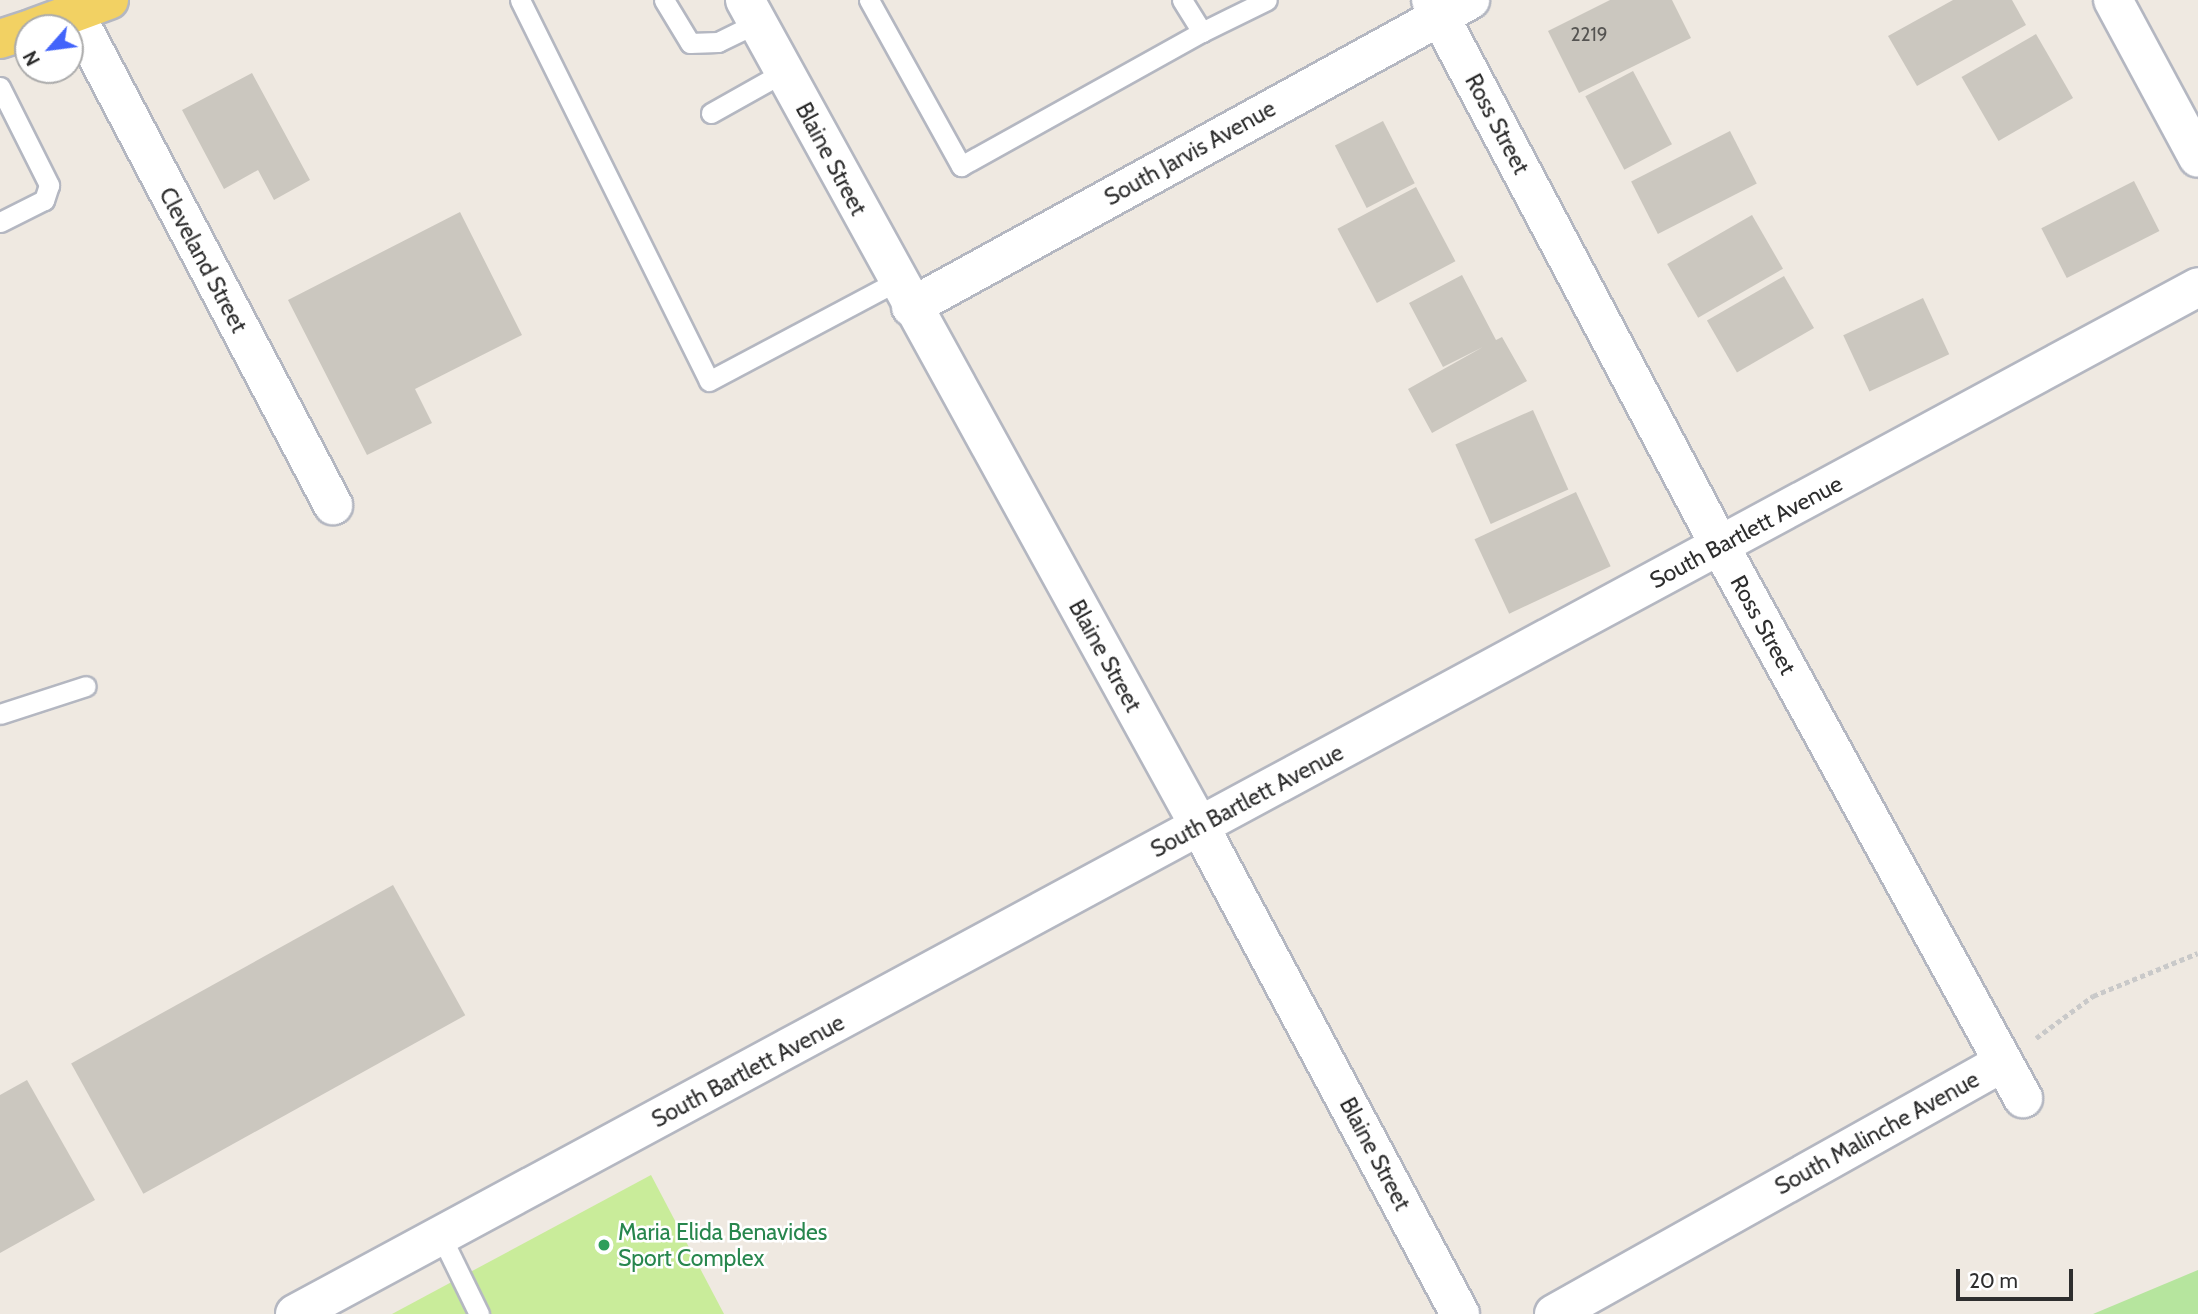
<!DOCTYPE html>
<html>
<head>
<meta charset="utf-8">
<style>
  body { margin:0 }
  #map { position:relative; width:2198px; height:1314px; overflow:hidden; background:#efe9e1; font-family:Cabin,sans-serif }
  div>[style] { position:absolute }
  [style*='--x'] { left:calc(var(--x)*1px); top:calc(var(--y)*1px); width:calc(var(--w)*1px); rotate:calc(var(--a)*1deg) }
  .green>* { inset:0; background:#b6e59e }
  .pitch>* { inset:0; background:#c9ec9a }
  .building>* { inset:0; background:#cbc7bf; transform-origin:0 0 }
  .path>* { height:4.5px; margin-top:-2.25px; transform-origin:0; background:repeating-linear-gradient(90deg,#c9c9c9 0 5px,transparent 0 8.5px) }
  .roads { filter:drop-shadow(2px 0 #b4b7c1) drop-shadow(-2px 0 #b4b7c1) drop-shadow(0 2px #b4b7c1) drop-shadow(0 -2px #b4b7c1) }
  .lane>* { height:19px; margin:-9.5px; padding:0 9.5px; transform-origin:9.5px; border-radius:9.5px; background:#fff }
  .street>* { height:38px; margin:-19px; padding:0 19px; transform-origin:19px; border-radius:19px; background:#fff }
  .primary>* { height:38px; margin:-19px; padding:0 19px; transform-origin:19px; border-radius:19px; background:#f2d163 }
  .dots>* { width:19px; height:19px; translate:-50% -50%; box-sizing:border-box; border:4px solid #fff; border-radius:50% }
  span { translate:-50% -50%; white-space:nowrap; text-align:center; line-height:1.15; -webkit-text-stroke:5px #fff; paint-order:stroke }
  .number-label { font-size:19px; color:#555452 }
  .number-label span { -webkit-text-stroke-width:0 }
  .street-label { font-size:23px; color:#2e2e2e }
  .leisure-label { font-size:23px; color:#27864d }
  .left { translate:0 -50%; text-align:left }
  .north { position:absolute; left:14px; top:14px; width:70px; height:70px; box-sizing:border-box; background:#fff; border:2px solid #ababab; border-radius:50%; rotate:242deg; font-size:19px; font-weight:700; line-height:28px; text-align:center; color:#2e2e2e }
  .north::after { content:''; display:block; margin:auto; width:24px; height:32px; background:#4264fb; clip-path:polygon(50% 0,100% 100%,50% 72%,0 100%) }
  .scale { position:absolute; left:1956px; top:1269px; width:117px; height:32px; box-sizing:border-box; border:4px solid #2e2e2e; border-top:0; padding-left:9px; font-size:21px; line-height:24px; white-space:nowrap; color:#2e2e2e; -webkit-text-stroke:5px #fff; paint-order:stroke }
</style>
</head>
<body>
<div id="map">
  <div class="green">
    <div style="clip-path:polygon(2198px 1270px,2198px 1314px,2093px 1314px)"></div>
  </div>
  <div class="pitch">
    <div style="clip-path:polygon(651px 1175px,724px 1314px,392px 1314px)"></div>
  </div>
  <div class="building">
    <div style="clip-path:polygon(1610px 0,1672px 0,1691px 38px,1579px 93px,1548px 31px)"></div>
    <div style="clip-path:polygon(1953px 0,2012px 0,2026px 25px,1917px 86px,1888px 36px)"></div>
    <div style="left:2036px;top:34px;width:74px;height:86px;rotate:60deg"></div>
    <div style="left:1633px;top:71px;width:83px;height:54px;rotate:62deg"></div>
    <div style="clip-path:polygon(252px 73px,310px 180px,274px 200px,258px 170px,224px 189px,182px 110px)"></div>
    <div style="left:1383px;top:121px;width:70px;height:54px;rotate:63deg"></div>
    <div style="left:1730px;top:131px;width:59px;height:111px;rotate:63deg"></div>
    <div style="left:2134px;top:181px;width:56px;height:104px;rotate:63deg"></div>
    <div style="left:1416px;top:187px;width:84px;height:89px;rotate:62deg"></div>
    <div style="clip-path:polygon(460px 212px,522px 335px,415px 389px,432px 423px,367px 455px,288px 300px)"></div>
    <div style="left:1752px;top:215px;width:62px;height:98px;rotate:60deg"></div>
    <div style="clip-path:polygon(1462px 275px,1496px 340px,1502px 337px,1527px 381px,1432px 433px,1408px 389px,1483px 347px,1443px 367px,1409px 303px)"></div>
    <div style="left:1784px;top:276px;width:60px;height:89px;rotate:60deg"></div>
    <div style="left:1923px;top:298px;width:62px;height:88px;rotate:65deg"></div>
    <div style="left:1533px;top:410px;width:87px;height:85px;rotate:66deg"></div>
    <div style="left:1576px;top:492px;width:82px;height:112px;rotate:65deg"></div>
    <div style="left:393px;top:885px;width:149px;height:368px;rotate:61deg"></div>
    <div style="clip-path:polygon(27px 1080px,95px 1200px,0 1253px,0 1095px)"></div>
  </div>
  <div class="path">
    <div style="--x:2036;--y:1038;--w:71;--a:-36.4"></div>
    <div style="--x:2093;--y:996;--w:113;--a:-22.3"></div>
  </div>
  <div class="roads">
    <div class="lane">
      <div style="--x:520;--y:0;--w:425;--a:63.6"></div>
      <div style="--x:709;--y:381;--w:213;--a:-28"></div>
      <div style="--x:664;--y:0;--w:50;--a:58.8"></div>
      <div style="--x:690;--y:43;--w:28;--a:-2"></div>
      <div style="--x:718;--y:42;--w:43;--a:-26"></div>
      <div style="--x:869;--y:0;--w:190;--a:61"></div>
      <div style="--x:961;--y:166;--w:276;--a:-29.1"></div>
      <div style="--x:1182;--y:0;--w:38;--a:58"></div>
      <div style="--x:1202;--y:32;--w:72;--a:-26.2"></div>
      <div style="--x:0;--y:87;--w:110;--a:63.4"></div>
      <div style="--x:49;--y:185;--w:16;--a:108"></div>
      <div style="--x:44;--y:200;--w:49;--a:153.4"></div>
      <div style="--x:711;--y:113;--w:84;--a:-29.3"></div>
      <div style="--x:0;--y:714;--w:90;--a:-18"></div>
      <div style="--x:441;--y:1236;--w:87;--a:64"></div>
    </div>
    <div class="street">
      <div style="--x:745;--y:0;--w:944;--a:61.18"></div>
      <div style="--x:1200;--y:827;--w:552;--a:61.9"></div>
      <div style="--x:1431;--y:0;--w:618;--a:62.11"></div>
      <div style="--x:1720;--y:546;--w:630;--a:61.24"></div>
      <div style="--x:2113;--y:0;--w:179;--a:61.7"></div>
      <div style="--x:75;--y:14;--w:555;--a:62.28"></div>
      <div style="--x:911;--y:307;--w:638;--a:-28.78"></div>
      <div style="--x:295;--y:1314;--w:2162;--a:-28.35"></div>
      <div style="--x:1554;--y:1314;--w:514;--a:-29.26"></div>
    </div>
    <div class="primary">
      <div style="--x:33;--y:28;--w:81;--a:-20.2"></div>
      <div style="--x:0;--y:39;--w:29;--a:-18"></div>
    </div>
  </div>
  <div class="dots">
    <div style="left:604px;top:1245px;background:#2e9e5b"></div>
  </div>
  <div class="number-label">
    <span style="left:1589px;top:35px">2219</span>
  </div>
  <div class="street-label">
    <span style="left:1497px;top:124px;rotate:62deg">Ross Street</span>
    <span style="left:1190px;top:153px;rotate:-29deg">South Jarvis Avenue</span>
    <span style="left:831px;top:159px;rotate:62deg">Blaine Street</span>
    <span style="left:203px;top:260px;rotate:62deg">Cleveland Street</span>
    <span style="left:1746px;top:532px;rotate:-28deg">South Bartlett Avenue</span>
    <span style="left:1763px;top:625px;rotate:61deg">Ross Street</span>
    <span style="left:1105px;top:656px;rotate:61deg">Blaine Street</span>
    <span style="left:1247px;top:801px;rotate:-28deg">South Bartlett Avenue</span>
    <span style="left:748px;top:1071px;rotate:-28deg">South Bartlett Avenue</span>
    <span style="left:1877px;top:1133px;rotate:-29deg">South Malinche Avenue</span>
    <span style="left:1375px;top:1154px;rotate:62deg">Blaine Street</span>
  </div>
  <div class="leisure-label">
    <span class="left" style="left:618px;top:1245px">Maria Elida Benavides<br>Sport Complex</span>
  </div>
  <div class="north">N</div>
  <div class="scale">20 m</div>
</div>
</body>
</html>
